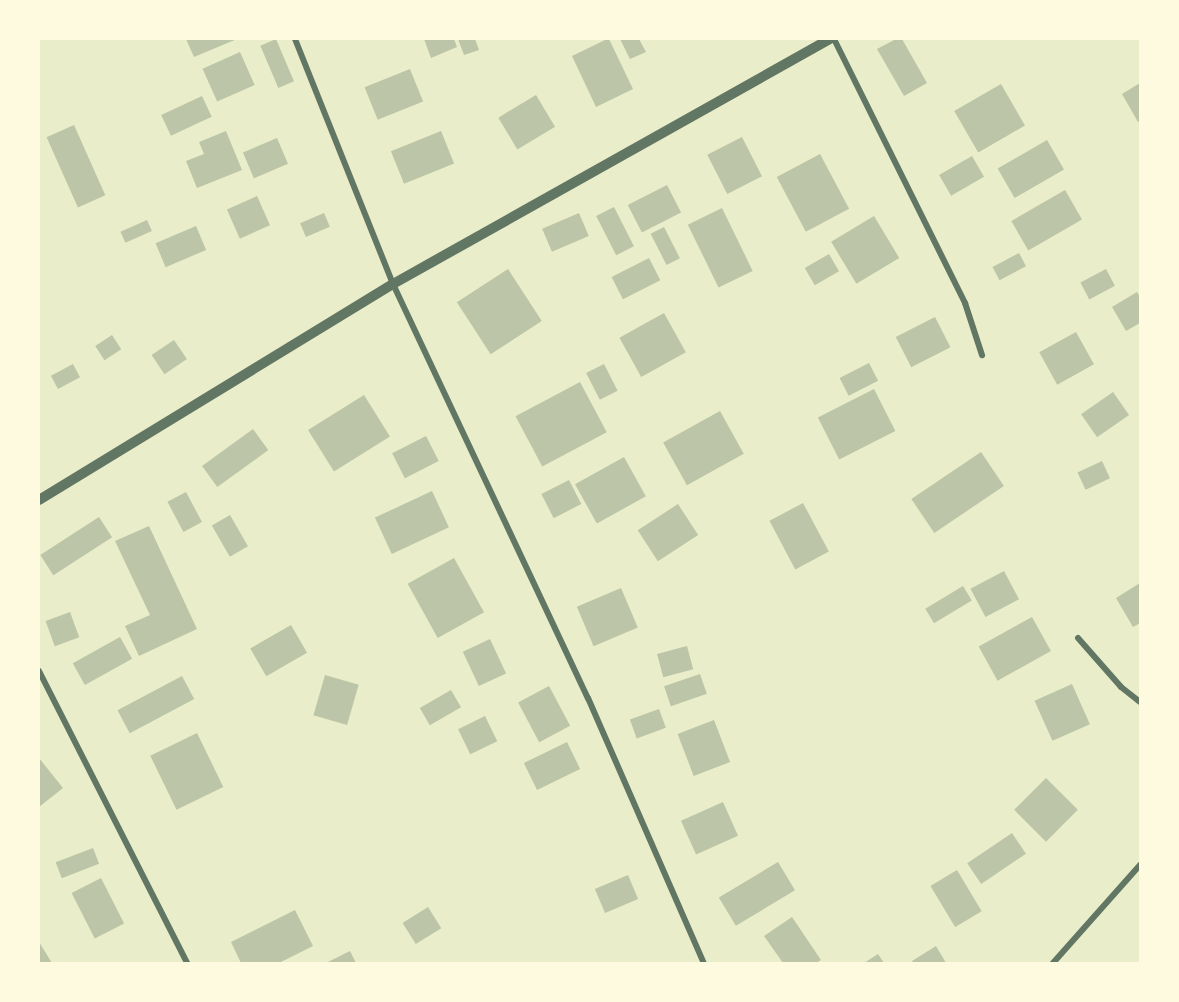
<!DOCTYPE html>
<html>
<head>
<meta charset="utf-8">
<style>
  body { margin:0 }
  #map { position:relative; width:1179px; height:1002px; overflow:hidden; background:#e9edc9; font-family:"Nunito Sans",sans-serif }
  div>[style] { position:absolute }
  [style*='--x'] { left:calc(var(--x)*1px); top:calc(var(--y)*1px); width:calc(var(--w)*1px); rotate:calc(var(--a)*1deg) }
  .building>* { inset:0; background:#bcc5a7; transform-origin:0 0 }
  .minor>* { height:6px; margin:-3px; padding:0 3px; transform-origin:3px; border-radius:3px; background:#617663 }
  .tertiary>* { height:10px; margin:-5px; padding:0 5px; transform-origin:5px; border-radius:5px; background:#617663 }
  span { translate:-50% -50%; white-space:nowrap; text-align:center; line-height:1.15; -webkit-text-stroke:5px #fefae0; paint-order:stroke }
  .frame { position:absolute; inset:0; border:40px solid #fefae0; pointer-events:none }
</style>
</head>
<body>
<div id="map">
  <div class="building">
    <div style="clip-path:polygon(186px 39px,237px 39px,194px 57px)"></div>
    <div style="left:276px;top:39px;width:46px;height:17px;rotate:67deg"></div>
    <div style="clip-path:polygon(424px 39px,454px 39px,457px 47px,431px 58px)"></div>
    <div style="clip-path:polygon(458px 39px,475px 39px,479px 50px,464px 55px)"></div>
    <div style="clip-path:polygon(607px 39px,609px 39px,633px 89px,596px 107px,572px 56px)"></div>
    <div style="clip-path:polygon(620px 39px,639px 39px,646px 52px,630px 59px)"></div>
    <div style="clip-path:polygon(896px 39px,902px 39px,927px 83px,904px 96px,877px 49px)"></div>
    <div style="left:240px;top:52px;width:36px;height:41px;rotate:66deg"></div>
    <div style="left:410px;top:69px;width:35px;height:49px;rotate:68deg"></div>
    <div style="clip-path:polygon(1140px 83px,1140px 121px,1138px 122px,1122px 94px)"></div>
    <div style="left:1001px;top:84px;width:48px;height:54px;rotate:60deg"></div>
    <div style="left:536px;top:95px;width:37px;height:44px;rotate:59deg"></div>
    <div style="left:202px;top:96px;width:23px;height:45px;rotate:65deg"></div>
    <div style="left:74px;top:125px;width:77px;height:30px;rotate:66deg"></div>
    <div style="clip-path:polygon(226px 131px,242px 170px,197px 188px,186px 161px,204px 154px,199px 142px)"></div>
    <div style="left:441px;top:131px;width:35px;height:54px;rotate:68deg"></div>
    <div style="left:742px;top:137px;width:44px;height:39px;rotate:63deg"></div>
    <div style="left:277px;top:138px;width:28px;height:37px;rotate:67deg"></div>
    <div style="left:1047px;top:140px;width:34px;height:57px;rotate:60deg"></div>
    <div style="left:820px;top:154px;width:62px;height:49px;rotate:62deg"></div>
    <div style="left:972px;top:156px;width:24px;height:38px;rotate:60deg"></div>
    <div style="left:667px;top:185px;width:31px;height:44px;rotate:63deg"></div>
    <div style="left:1065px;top:190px;width:34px;height:62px;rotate:60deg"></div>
    <div style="left:257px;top:196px;width:32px;height:33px;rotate:66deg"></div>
    <div style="left:614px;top:207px;width:44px;height:20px;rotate:63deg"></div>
    <div style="left:722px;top:208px;width:70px;height:38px;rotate:64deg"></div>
    <div style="left:324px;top:213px;width:15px;height:26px;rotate:67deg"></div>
    <div style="left:579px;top:213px;width:25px;height:40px;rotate:67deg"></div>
    <div style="left:874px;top:216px;width:49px;height:50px;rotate:59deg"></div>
    <div style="left:147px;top:220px;width:12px;height:29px;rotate:66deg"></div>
    <div style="left:196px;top:226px;width:26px;height:44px;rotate:67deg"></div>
    <div style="left:664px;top:227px;width:35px;height:15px;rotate:63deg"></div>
    <div style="left:1019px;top:253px;width:15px;height:30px;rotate:62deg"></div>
    <div style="left:829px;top:254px;width:20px;height:28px;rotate:60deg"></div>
    <div style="left:649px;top:258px;width:25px;height:42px;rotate:63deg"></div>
    <div style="left:508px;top:269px;width:62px;height:61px;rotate:57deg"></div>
    <div style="left:1106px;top:269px;width:19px;height:29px;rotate:62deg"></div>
    <div style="clip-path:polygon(1137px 292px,1140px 297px,1140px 323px,1126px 331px,1112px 307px)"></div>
    <div style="left:664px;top:313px;width:45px;height:51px;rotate:61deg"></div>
    <div style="left:935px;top:317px;width:34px;height:44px;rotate:63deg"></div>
    <div style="left:1076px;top:332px;width:37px;height:42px;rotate:61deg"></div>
    <div style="left:112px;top:335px;width:17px;height:20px;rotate:57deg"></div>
    <div style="left:174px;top:340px;width:23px;height:27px;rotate:56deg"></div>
    <div style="left:869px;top:363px;width:20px;height:33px;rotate:63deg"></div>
    <div style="left:73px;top:364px;width:15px;height:25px;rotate:62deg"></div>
    <div style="left:604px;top:364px;width:30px;height:20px;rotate:63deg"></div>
    <div style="left:580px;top:382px;width:57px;height:73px;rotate:62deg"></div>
    <div style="left:874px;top:389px;width:47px;height:63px;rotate:63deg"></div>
    <div style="left:1113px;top:392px;width:28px;height:39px;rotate:55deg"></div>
    <div style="left:364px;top:395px;width:49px;height:66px;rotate:58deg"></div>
    <div style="left:720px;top:411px;width:49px;height:65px;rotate:61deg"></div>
    <div style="left:253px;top:429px;width:26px;height:63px;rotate:54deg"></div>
    <div style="left:426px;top:436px;width:28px;height:38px;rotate:63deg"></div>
    <div style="left:981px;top:452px;width:41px;height:84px;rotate:56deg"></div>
    <div style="left:624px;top:457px;width:45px;height:56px;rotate:61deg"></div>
    <div style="left:1102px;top:461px;width:19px;height:27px;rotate:65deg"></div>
    <div style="left:569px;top:480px;width:27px;height:31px;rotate:63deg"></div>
    <div style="left:432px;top:491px;width:40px;height:63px;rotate:65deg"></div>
    <div style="left:186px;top:492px;width:34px;height:21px;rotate:62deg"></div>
    <div style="left:803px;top:503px;width:55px;height:38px;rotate:62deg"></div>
    <div style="left:678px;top:504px;width:37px;height:48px;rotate:57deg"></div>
    <div style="left:230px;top:515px;width:36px;height:21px;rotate:60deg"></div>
    <div style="left:99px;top:517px;width:24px;height:70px;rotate:57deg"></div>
    <div style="clip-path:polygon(149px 526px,197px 629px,139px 656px,125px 626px,150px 615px,115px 541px)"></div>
    <div style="left:454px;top:558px;width:62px;height:53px;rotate:61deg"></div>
    <div style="left:1004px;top:571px;width:32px;height:38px;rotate:62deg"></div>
    <div style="clip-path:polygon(1140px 583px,1140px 623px,1133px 627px,1116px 598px)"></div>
    <div style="left:963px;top:586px;width:17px;height:44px;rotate:59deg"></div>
    <div style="left:621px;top:588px;width:43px;height:48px;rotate:67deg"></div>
    <div style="left:70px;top:612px;width:27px;height:26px;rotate:70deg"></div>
    <div style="left:1032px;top:617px;width:39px;height:61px;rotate:61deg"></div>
    <div style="left:291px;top:625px;width:32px;height:47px;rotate:60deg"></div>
    <div style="left:120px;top:637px;width:25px;height:54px;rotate:61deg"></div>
    <div style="left:490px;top:639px;width:38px;height:30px;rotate:65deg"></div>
    <div style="left:687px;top:646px;width:24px;height:31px;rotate:75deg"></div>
    <div style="left:700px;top:674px;width:21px;height:38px;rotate:71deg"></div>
    <div style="left:325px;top:675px;width:35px;height:42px;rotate:16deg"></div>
    <div style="left:182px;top:676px;width:26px;height:73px;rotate:62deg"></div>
    <div style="left:1072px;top:684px;width:44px;height:41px;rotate:66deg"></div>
    <div style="left:549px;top:686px;width:45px;height:35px;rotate:62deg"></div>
    <div style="left:451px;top:690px;width:20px;height:36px;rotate:60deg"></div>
    <div style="left:659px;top:709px;width:20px;height:31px;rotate:70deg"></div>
    <div style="left:485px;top:716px;width:28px;height:30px;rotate:64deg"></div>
    <div style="left:714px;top:720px;width:45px;height:39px;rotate:69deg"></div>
    <div style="left:197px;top:733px;width:60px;height:52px;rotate:64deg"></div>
    <div style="left:567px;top:742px;width:30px;height:48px;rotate:64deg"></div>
    <div style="clip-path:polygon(39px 758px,63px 788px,39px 807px)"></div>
    <div style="left:1046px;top:778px;width:45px;height:45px;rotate:45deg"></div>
    <div style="left:723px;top:802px;width:37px;height:46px;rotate:66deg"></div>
    <div style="left:1012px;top:833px;width:25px;height:54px;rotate:56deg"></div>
    <div style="left:93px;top:848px;width:17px;height:40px;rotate:69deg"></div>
    <div style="left:778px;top:862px;width:33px;height:69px;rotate:59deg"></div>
    <div style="left:957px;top:870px;width:48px;height:31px;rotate:59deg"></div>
    <div style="left:628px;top:875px;width:26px;height:36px;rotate:67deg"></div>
    <div style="left:101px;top:878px;width:51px;height:33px;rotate:63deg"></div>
    <div style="left:428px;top:907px;width:25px;height:30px;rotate:58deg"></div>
    <div style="clip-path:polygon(295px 910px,313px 946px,279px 963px,241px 963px,231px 942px)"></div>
    <div style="clip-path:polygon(792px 917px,821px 960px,816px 963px,783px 963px,764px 936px)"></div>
    <div style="clip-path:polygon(39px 942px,52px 963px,39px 963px)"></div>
    <div style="clip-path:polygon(936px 946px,946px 963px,913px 963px,912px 961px)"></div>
    <div style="clip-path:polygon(350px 951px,356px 963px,326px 963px)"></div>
    <div style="clip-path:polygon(878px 954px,884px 963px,864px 963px)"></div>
  </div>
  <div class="minor">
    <div style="--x:295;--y:39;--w:264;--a:68.2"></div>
    <div style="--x:393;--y:284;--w:458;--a:64.8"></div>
    <div style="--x:588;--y:698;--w:289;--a:66.4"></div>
    <div style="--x:834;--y:39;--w:295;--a:63.6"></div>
    <div style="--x:965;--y:303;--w:55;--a:71.9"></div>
    <div style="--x:1078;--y:638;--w:65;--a:48.7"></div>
    <div style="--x:1121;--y:687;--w:24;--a:38"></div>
    <div style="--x:39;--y:671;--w:327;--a:63.1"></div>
    <div style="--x:1053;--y:963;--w:131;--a:-48.4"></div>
  </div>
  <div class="tertiary">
    <div style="--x:39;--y:500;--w:415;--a:-31.4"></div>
    <div style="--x:393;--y:284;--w:501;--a:-29.28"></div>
  </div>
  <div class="frame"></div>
</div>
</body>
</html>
